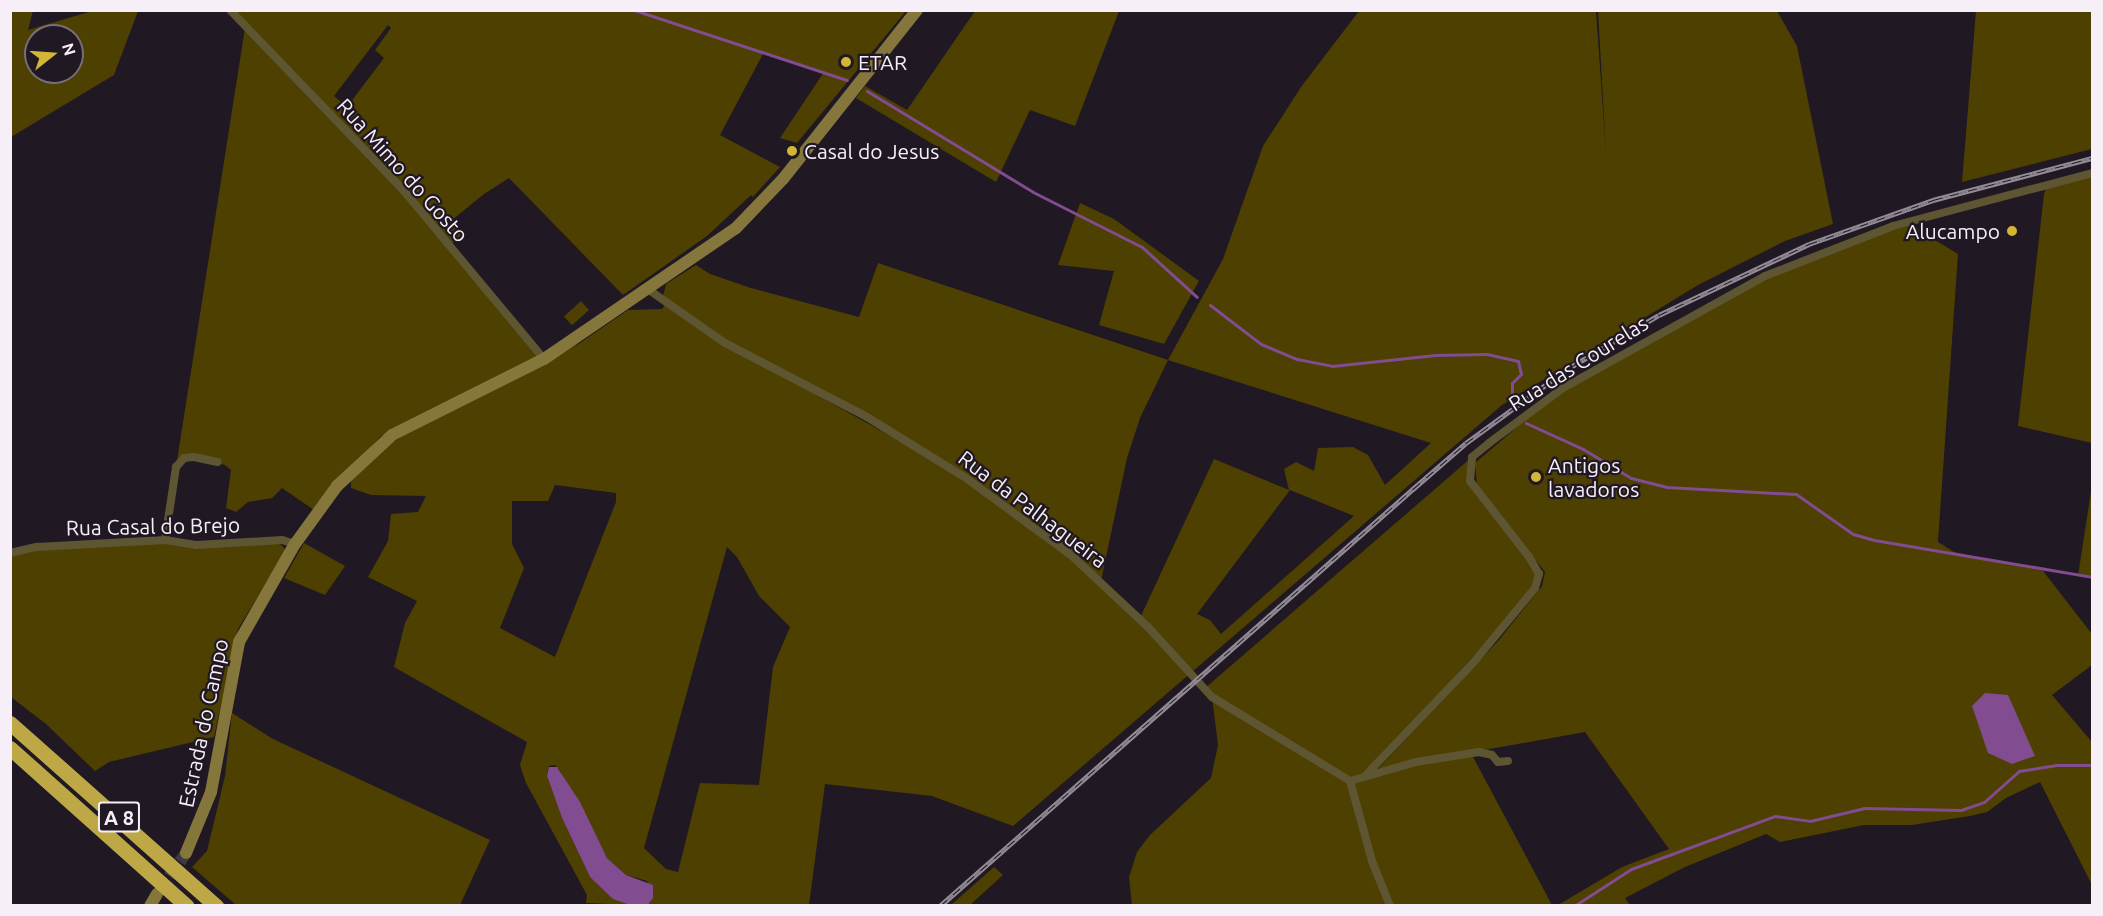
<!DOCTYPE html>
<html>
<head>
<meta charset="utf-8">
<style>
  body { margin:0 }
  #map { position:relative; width:2103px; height:916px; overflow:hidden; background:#201823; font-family:Ubuntu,sans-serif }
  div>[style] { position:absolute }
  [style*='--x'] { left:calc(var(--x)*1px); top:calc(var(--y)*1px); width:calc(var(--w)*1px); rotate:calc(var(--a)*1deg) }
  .green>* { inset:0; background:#4d4001; transform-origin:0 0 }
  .water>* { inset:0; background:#814c90 }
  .stream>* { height:3px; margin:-1.5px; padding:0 1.5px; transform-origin:1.5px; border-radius:1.5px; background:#814c90 }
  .secondary-tunnel>* { height:12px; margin-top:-6px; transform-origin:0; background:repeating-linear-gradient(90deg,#403843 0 12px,transparent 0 18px) }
  .street>* { height:8px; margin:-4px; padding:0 4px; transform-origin:4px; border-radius:4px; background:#5e5632 }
  .secondary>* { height:12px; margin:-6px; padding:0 6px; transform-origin:6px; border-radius:6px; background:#85763b }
  .highway>* { height:15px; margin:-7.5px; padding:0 7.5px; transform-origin:7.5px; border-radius:7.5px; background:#bea745 }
  .rail>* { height:5px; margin-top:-2.5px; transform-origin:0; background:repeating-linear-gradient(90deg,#201823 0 9px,#948d97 0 18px); box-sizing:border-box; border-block:2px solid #948d97 }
  .dots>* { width:16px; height:16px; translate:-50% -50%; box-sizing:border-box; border:3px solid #201823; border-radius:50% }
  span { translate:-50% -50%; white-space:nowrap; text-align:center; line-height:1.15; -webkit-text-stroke:4.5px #201823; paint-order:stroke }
  .shield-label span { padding:2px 4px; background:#201823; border:2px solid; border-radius:4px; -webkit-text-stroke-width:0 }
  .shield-label { font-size:20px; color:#f6eff8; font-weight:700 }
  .poi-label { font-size:21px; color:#f6eff8 }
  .left { translate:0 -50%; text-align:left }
  .right { translate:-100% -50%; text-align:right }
  .street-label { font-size:21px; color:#f6eff8 }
  .frame { position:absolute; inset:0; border:12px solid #f6eff8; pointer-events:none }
  .north { position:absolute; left:24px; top:24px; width:60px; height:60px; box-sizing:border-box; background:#201823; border:2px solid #766e78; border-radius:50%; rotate:73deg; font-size:16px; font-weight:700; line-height:24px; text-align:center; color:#f6eff8 }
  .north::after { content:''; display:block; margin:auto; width:21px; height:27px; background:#d3b635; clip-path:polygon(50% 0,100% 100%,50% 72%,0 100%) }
</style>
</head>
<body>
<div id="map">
  <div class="green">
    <div style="clip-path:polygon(evenodd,11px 10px,33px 11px,28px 30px,92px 11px,138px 11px,114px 75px,11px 137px,11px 10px,36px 36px,72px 36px,72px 72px,36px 72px,36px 36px)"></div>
    <div style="clip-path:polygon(evenodd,230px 11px,906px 11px,797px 143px,780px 138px,824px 72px,764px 52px,720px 135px,780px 167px,753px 197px,751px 195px,707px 236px,623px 295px,509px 178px,484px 194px,452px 220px,464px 235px,449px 245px,542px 355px,380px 437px,314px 510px,282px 488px,272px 498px,248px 502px,236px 512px,226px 508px,231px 470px,225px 465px,194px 457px,176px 467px,245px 28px,230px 11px,388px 25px,391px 28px,375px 50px,384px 58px,347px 107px,334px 96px,388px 25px)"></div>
    <div style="clip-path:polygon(975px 11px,1119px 11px,1075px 126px,1030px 110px,996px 182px,856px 98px,865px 86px,907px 110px)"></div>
    <div style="clip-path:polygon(evenodd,1359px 11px,1596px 11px,1606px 153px,1598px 11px,1777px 11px,1797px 46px,1833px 224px,1785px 241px,1698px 285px,1502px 405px,1013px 826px,932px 796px,825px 784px,809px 905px,647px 905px,651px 902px,647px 881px,626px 875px,607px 858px,560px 771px,555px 765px,549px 766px,547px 776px,562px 818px,590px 877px,633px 905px,586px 903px,587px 895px,526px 783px,520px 765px,527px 742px,394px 667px,405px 623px,417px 601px,368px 577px,388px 541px,391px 514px,418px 512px,426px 496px,371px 495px,351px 488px,351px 481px,384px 448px,407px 433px,580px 343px,628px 310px,662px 309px,667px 302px,663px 296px,666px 284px,696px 265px,710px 274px,751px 288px,859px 317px,878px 263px,1168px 360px,1223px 259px,1263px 146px,1301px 87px,1359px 11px,1168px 360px,1431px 443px,1385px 485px,1368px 455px,1353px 447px,1318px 448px,1314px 471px,1296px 462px,1284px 469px,1289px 490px,1214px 459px,1140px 618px,1101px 581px,1127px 458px,1140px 418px,1168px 360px,1359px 11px,815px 394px,867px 417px,946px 467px,815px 394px,1359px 11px,555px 485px,616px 493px,616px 502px,555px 657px,500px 628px,524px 568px,512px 544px,512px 501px,548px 501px,555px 485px,1359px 11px,1290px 490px,1354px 516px,1221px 634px,1210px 620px,1197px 614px,1290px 490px,1359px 11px,727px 547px,737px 557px,759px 596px,790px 627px,773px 667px,759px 785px,700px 783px,678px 872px,666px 869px,644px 848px,727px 547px)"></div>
    <div style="clip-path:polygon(1976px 11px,2092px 11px,2092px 149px,1962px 182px)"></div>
    <div style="clip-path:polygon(2092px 173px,2092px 443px,2018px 426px,2044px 194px,2047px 185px)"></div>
    <div style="clip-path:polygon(1080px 203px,1114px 219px,1199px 281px,1164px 344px,1099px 325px,1114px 271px,1058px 265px)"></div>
    <div style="clip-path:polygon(1907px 223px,1958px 254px,1938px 542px,1954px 552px,2043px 571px,2092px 634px,2092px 665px,2052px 695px,2092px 742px,2092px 885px,2040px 782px,2006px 798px,1987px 812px,1970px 816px,1912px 825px,1864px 825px,1780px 842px,1766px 834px,1685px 867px,1625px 898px,1630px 905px,1558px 905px,1622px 867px,1669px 849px,1585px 732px,1378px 769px,1499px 640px,1542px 586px,1545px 572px,1477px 486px,1475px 463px,1563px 388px,1735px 290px)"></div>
    <div style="left:581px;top:301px;width:12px;height:23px;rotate:48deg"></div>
    <div style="clip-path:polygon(1472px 457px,1470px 481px,1539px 574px,1535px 588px,1366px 775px,1472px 755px,1552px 905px,1132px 905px,1129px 877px,1137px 852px,1150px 835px,1211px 778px,1218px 745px,1212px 697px,1204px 689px)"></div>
    <div style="clip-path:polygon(2092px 485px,2092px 577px,2078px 576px)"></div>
    <div style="clip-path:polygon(118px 542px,279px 543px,286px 550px,238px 629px,214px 737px,109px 762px,95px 771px,46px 724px,11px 697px,10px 553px)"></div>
    <div style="clip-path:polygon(304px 543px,345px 566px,325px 595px,284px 578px)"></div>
    <div style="clip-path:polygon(232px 713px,273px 739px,490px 840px,460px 905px,236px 905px,192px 867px,207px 851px,225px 776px)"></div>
    <div style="clip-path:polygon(994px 867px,1003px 875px,970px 905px,951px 905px)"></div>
  </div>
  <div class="water">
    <div style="clip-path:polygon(1985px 693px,2008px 695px,2035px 756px,2012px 764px,1988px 753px,1972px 706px)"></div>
    <div style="clip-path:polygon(549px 767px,557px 767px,580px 802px,607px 858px,626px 875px,653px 885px,653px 898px,648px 905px,630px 905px,613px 899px,590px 877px,562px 818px,547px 776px)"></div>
  </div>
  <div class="stream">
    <div style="--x:634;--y:10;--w:224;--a:18.2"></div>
    <div style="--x:867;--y:91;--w:194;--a:31.3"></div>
    <div style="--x:1033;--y:192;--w:122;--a:26.8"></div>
    <div style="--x:1142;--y:247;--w:74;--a:42.3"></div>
    <div style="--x:1210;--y:305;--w:64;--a:37.4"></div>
    <div style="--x:1261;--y:344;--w:39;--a:23"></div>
    <div style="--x:1297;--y:359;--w:36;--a:11"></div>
    <div style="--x:1332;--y:366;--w:104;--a:-6.1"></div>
    <div style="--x:1435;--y:355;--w:52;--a:-1.1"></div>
    <div style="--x:1487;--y:354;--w:18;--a:13"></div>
    <div style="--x:1505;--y:358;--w:13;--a:13"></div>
    <div style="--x:1518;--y:361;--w:13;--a:77"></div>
    <div style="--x:1521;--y:374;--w:13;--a:135"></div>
    <div style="--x:1512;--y:383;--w:10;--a:90"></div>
    <div style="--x:1526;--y:423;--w:63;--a:24.5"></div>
    <div style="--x:1583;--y:449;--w:56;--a:31.1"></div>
    <div style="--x:1631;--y:478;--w:36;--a:14"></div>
    <div style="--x:1666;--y:487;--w:130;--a:3.1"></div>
    <div style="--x:1796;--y:494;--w:70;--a:35.1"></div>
    <div style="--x:1853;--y:534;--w:22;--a:16"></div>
    <div style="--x:1874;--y:540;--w:221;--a:9.6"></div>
    <div style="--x:1574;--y:906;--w:68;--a:-33"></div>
    <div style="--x:1631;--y:869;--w:153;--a:-20.2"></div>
    <div style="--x:1775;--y:816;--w:35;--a:8"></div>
    <div style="--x:1810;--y:821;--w:56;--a:-13.5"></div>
    <div style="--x:1864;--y:808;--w:97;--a:1.2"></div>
    <div style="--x:1961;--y:810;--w:24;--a:-19"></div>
    <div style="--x:1984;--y:802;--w:47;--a:-41.5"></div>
    <div style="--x:2019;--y:771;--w:38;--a:-9"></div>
    <div style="--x:2057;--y:765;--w:35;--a:0"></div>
  </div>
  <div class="secondary-tunnel">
    <div style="--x:159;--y:891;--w:47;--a:-54.6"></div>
  </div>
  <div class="street">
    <div style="--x:230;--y:10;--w:251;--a:46.1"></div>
    <div style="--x:404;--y:191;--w:219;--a:50.2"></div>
    <div style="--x:649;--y:290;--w:93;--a:34.9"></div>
    <div style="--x:725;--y:343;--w:160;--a:27.5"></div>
    <div style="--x:867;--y:417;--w:116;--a:31.6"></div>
    <div style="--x:966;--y:478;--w:130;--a:36.3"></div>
    <div style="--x:1071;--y:555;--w:105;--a:43.1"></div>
    <div style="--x:1148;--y:627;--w:95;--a:47.6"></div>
    <div style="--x:1212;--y:697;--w:162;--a:31.3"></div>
    <div style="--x:1350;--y:781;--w:83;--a:74.6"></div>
    <div style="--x:1372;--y:861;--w:48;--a:68.2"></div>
    <div style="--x:165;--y:540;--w:74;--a:-81.4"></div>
    <div style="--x:176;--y:467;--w:12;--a:-48"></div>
    <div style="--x:184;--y:458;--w:10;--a:-6"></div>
    <div style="--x:194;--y:457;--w:24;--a:12"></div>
    <div style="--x:10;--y:553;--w:28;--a:-13"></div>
    <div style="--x:37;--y:547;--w:128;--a:-3.1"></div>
    <div style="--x:165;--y:540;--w:31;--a:9"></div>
    <div style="--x:196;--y:545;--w:86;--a:-3.3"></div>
    <div style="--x:282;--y:540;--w:14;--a:17"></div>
    <div style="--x:1365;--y:776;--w:156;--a:-46.3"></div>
    <div style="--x:1473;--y:663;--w:97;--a:-50.4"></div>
    <div style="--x:1535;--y:588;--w:15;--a:-74"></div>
    <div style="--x:1539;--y:574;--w:20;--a:-120"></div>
    <div style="--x:1529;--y:557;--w:96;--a:-127.8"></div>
    <div style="--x:1470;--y:481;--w:24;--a:-85"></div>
    <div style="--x:1472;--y:457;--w:22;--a:-39"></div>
    <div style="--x:1489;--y:443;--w:92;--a:-36.6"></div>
    <div style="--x:1563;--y:388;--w:231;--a:-29"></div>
    <div style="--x:1765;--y:276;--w:137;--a:-21.3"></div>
    <div style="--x:1893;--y:226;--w:206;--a:-14.9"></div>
    <div style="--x:1350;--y:781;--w:69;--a:-16.1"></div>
    <div style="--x:1416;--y:762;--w:64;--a:-9"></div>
    <div style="--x:1479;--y:752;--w:13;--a:13"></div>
    <div style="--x:1492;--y:755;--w:9;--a:49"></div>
    <div style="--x:1498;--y:762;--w:10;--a:-6"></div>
  </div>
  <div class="secondary">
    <div style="--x:186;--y:853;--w:66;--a:-67.7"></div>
    <div style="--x:211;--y:792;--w:153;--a:-79.4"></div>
    <div style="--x:239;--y:642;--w:113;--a:-60.3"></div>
    <div style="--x:295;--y:544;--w:72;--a:-54.1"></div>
    <div style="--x:337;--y:486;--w:75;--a:-42.8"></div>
    <div style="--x:392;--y:435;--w:170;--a:-26.6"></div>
    <div style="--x:544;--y:359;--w:232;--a:-34.3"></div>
    <div style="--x:736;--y:228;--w:68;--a:-46.2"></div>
    <div style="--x:783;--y:179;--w:216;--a:-51.6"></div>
    <div style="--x:150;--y:906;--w:14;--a:-60"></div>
  </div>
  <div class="highway">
    <div style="--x:10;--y:723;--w:276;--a:41.6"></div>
    <div style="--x:10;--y:748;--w:237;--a:41.8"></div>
  </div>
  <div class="rail">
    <div style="--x:940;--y:906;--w:631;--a:-41.4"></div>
    <div style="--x:1413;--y:489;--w:70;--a:-41"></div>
    <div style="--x:1466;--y:443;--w:127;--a:-36.1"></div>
    <div style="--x:1569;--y:368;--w:104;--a:-30.5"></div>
    <div style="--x:1659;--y:315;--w:166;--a:-25.3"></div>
    <div style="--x:1809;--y:244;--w:132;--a:-19.5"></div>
    <div style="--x:1933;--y:200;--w:164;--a:-14.8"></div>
  </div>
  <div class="dots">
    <div style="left:846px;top:62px;background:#d3b635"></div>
    <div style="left:792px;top:151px;background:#d3b635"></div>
    <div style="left:2012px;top:231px;background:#d3b635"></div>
    <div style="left:1536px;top:477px;background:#d3b635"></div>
  </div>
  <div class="shield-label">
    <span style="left:119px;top:817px">A 8</span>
  </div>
  <div class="poi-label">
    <span class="left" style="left:858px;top:62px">ETAR</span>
    <span class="left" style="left:804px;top:151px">Casal do Jesus</span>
    <span class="right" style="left:2000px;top:231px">Alucampo</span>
    <span class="left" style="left:1548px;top:477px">Antigos<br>lavadoros</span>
  </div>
  <div class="street-label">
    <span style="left:403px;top:170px;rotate:48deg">Rua Mimo do Gosto</span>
    <span style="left:1578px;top:363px;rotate:-32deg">Rua das Courelas</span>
    <span style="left:1033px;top:509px;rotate:37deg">Rua da Palhagueira</span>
    <span style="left:153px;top:526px;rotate:-1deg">Rua Casal do Brejo</span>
    <span style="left:203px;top:723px;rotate:-78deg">Estrada do Campo</span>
  </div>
  <div class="frame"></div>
  <div class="north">N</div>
</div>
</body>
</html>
